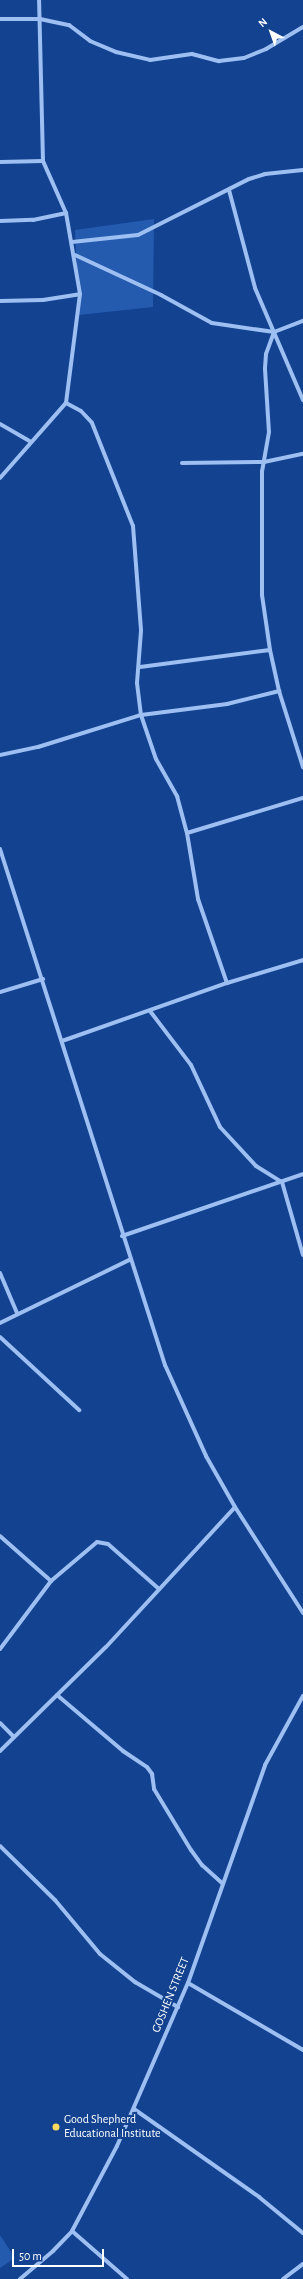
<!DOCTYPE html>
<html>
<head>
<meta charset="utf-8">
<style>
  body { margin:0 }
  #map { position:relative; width:303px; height:2279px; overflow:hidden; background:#124290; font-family:"Alegreya Sans",sans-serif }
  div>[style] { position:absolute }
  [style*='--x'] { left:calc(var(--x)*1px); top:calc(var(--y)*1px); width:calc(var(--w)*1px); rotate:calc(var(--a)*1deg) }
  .green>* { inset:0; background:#245baf }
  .street>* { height:4px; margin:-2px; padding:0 2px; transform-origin:2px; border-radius:2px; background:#9dbff2 }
  .dots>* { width:11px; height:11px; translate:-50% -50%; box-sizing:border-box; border:2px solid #124290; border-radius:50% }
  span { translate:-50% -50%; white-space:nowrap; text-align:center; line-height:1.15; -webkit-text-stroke:4px #124290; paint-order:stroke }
  .street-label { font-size:12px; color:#fff }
  .poi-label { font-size:12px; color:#fff }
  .left { translate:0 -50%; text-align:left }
  .north { position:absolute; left:251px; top:12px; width:40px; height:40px; -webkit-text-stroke:3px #124290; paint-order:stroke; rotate:319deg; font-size:11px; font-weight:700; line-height:16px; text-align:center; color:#fff }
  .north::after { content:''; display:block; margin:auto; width:14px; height:18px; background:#fff; clip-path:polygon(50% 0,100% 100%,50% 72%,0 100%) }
  .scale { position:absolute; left:12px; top:2249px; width:92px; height:18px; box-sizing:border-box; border:2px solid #fff; border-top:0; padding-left:5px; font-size:12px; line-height:14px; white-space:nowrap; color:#fff; -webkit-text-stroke:3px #124290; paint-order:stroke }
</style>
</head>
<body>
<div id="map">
  <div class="green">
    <div style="clip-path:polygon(154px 219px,153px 307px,79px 315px,75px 230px)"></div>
    <div style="clip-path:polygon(0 2235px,15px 2258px,0 2268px)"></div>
  </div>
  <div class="street">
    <div style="--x:0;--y:19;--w:40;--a:0"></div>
    <div style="--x:40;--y:19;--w:30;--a:12"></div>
    <div style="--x:69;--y:25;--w:26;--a:37"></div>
    <div style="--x:90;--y:41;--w:28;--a:23"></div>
    <div style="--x:116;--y:52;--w:35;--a:13"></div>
    <div style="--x:150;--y:60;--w:42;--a:-8.1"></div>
    <div style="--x:192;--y:54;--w:28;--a:15"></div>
    <div style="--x:219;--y:61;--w:25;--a:-7"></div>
    <div style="--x:244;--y:58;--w:24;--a:-22"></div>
    <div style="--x:266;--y:49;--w:43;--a:-30.7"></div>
    <div style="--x:0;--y:162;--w:43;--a:-1.3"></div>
    <div style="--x:229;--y:190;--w:101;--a:75.1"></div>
    <div style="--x:255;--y:288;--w:122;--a:66.8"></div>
    <div style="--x:0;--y:221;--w:33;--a:-2"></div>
    <div style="--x:33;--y:220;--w:34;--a:-12"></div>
    <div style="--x:72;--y:242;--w:66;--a:-6.1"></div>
    <div style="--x:138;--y:235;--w:124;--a:-26.8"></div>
    <div style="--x:249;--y:179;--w:17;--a:-17"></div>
    <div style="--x:265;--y:174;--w:38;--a:-6"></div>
    <div style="--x:75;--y:255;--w:95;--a:24.9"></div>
    <div style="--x:161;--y:295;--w:58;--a:28.8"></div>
    <div style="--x:212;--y:323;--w:63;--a:8.3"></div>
    <div style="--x:274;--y:332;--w:31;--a:-21"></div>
    <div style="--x:0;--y:301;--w:43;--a:-1.3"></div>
    <div style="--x:43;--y:300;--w:37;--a:-9"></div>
    <div style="--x:274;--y:332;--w:23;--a:110"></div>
    <div style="--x:266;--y:354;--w:15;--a:94"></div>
    <div style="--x:265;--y:369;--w:63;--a:86.4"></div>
    <div style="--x:269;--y:432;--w:40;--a:100"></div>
    <div style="--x:262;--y:471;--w:124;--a:90"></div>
    <div style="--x:262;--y:595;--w:56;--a:81.7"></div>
    <div style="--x:270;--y:650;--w:42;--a:77.6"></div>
    <div style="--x:279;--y:691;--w:80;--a:72.5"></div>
    <div style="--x:66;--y:403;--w:17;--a:28"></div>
    <div style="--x:81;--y:411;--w:16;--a:47"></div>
    <div style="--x:92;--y:423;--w:111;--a:68.3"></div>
    <div style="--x:133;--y:526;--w:105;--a:85.6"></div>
    <div style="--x:141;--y:631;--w:52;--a:94.4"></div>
    <div style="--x:137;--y:683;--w:32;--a:83"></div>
    <div style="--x:141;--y:715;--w:46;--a:71.2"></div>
    <div style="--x:156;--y:759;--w:43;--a:60.4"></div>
    <div style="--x:177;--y:796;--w:38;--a:75"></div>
    <div style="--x:187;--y:833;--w:67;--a:80.5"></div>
    <div style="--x:198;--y:899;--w:89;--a:71"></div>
    <div style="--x:0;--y:424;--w:34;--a:30"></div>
    <div style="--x:182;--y:463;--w:82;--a:-0.7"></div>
    <div style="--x:264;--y:462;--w:40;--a:-12"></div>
    <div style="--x:0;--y:478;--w:100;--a:-48.7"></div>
    <div style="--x:66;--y:403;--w:110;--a:-82.7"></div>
    <div style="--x:80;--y:294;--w:82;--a:-99.8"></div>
    <div style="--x:66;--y:213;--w:57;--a:-113.9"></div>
    <div style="--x:43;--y:161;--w:161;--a:-91.4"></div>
    <div style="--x:140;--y:667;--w:131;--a:-7.5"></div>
    <div style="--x:0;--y:755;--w:39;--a:-12"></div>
    <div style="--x:38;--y:747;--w:108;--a:-17.3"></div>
    <div style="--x:141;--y:715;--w:87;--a:-7.3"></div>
    <div style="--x:227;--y:704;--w:54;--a:-14"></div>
    <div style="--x:187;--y:833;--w:121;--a:-16.8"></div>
    <div style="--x:0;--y:849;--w:542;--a:72.27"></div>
    <div style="--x:165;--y:1365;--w:100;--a:65.7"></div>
    <div style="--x:206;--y:1456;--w:59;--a:60.4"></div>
    <div style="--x:235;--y:1507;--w:126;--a:57.3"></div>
    <div style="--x:0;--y:992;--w:45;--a:-16.8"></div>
    <div style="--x:150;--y:1011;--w:68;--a:52.8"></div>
    <div style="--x:191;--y:1065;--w:68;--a:64.9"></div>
    <div style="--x:220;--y:1127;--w:53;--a:47.3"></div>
    <div style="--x:256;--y:1166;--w:31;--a:32"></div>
    <div style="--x:282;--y:1182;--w:76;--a:74"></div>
    <div style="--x:62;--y:1041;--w:175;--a:-19.4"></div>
    <div style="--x:227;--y:983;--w:79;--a:-16.8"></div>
    <div style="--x:122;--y:1236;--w:191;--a:-18.9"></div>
    <div style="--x:0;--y:1273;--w:43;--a:67"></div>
    <div style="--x:0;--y:1323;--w:144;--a:-26"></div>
    <div style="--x:0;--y:1337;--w:108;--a:42.7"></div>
    <div style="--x:0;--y:1536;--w:68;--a:41.4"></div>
    <div style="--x:0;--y:1649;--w:85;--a:-53.1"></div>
    <div style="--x:51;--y:1581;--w:60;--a:-40.3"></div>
    <div style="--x:97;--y:1542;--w:11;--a:10"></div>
    <div style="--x:108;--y:1544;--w:68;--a:41.4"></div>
    <div style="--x:57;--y:1695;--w:87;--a:40.3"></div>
    <div style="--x:123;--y:1751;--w:29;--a:34"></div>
    <div style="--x:147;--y:1767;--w:9;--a:54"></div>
    <div style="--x:152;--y:1774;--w:15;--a:82"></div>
    <div style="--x:154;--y:1789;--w:71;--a:58.8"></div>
    <div style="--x:191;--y:1850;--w:19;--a:54"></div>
    <div style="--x:202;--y:1865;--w:28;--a:42"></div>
    <div style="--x:0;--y:1723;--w:18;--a:45"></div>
    <div style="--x:0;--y:1751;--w:148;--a:-44.5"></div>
    <div style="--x:106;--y:1647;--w:190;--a:-47.3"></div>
    <div style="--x:0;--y:1846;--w:77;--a:44.5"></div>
    <div style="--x:55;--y:1900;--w:70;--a:50.2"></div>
    <div style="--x:100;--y:1954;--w:45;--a:38.7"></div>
    <div style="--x:135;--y:1982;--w:50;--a:30.2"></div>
    <div style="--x:188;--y:1983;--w:133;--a:30.2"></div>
    <div style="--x:134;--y:2109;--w:153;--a:35.1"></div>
    <div style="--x:259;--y:2197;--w:57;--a:39.3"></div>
    <div style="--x:72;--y:2231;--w:73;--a:41.1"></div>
    <div style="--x:20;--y:2279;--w:43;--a:-40.3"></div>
    <div style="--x:53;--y:2251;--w:28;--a:-46"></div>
    <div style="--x:72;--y:2231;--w:96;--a:-62.1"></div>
    <div style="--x:117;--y:2146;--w:178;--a:-66.5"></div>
    <div style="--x:188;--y:1983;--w:231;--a:-70.5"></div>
    <div style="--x:265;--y:1765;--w:79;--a:-61.2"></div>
    <div style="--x:283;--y:2279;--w:25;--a:-37"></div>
  </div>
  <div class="dots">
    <div style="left:56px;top:2127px;background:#ffda5e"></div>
  </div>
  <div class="street-label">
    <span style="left:171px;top:1995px;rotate:-68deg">GOSHEN STREET</span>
  </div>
  <div class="poi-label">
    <span class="left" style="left:64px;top:2127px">Good Shepherd<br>Educational Institute</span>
  </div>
  <div class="north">N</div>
  <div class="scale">50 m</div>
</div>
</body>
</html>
